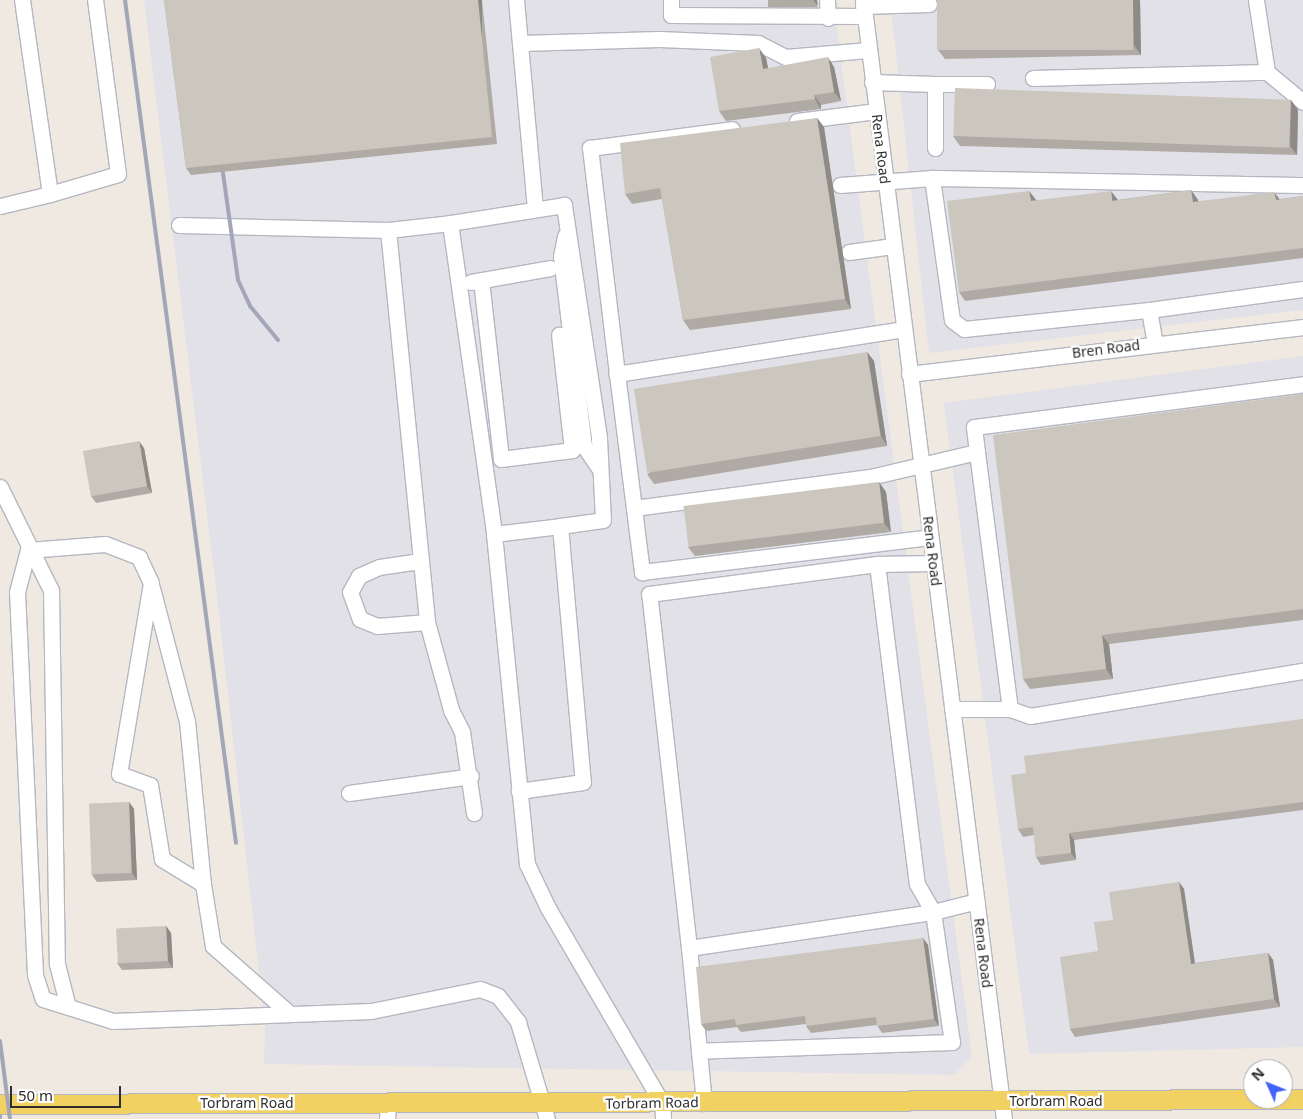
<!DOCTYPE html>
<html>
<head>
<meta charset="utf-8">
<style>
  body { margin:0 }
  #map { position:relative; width:1303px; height:1119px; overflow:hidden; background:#efe9e1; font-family:"Noto Sans",sans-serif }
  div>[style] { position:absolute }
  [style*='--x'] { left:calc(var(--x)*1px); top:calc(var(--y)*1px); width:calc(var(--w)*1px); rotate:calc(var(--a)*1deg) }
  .industrial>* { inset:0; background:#e3e1e8 }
  .roads { filter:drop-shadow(1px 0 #b4b7c1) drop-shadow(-1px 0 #b4b7c1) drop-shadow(0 1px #b4b7c1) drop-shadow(0 -1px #b4b7c1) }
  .minor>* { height:15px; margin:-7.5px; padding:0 7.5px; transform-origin:7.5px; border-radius:7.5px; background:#fff }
  .major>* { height:19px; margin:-9.5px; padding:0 9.5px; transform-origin:9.5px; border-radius:9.5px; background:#f2d163 }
  .rail>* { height:4px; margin:-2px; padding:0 2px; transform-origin:2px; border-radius:2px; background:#a3a6b8 }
  .wall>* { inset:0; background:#afaba4; transform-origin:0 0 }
  .shaded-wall>* { inset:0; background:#8e8b86; transform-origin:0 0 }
  .building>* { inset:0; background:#cbc7bf; transform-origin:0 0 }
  span { translate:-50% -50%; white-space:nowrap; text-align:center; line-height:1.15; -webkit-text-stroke:4.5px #fff; paint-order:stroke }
  .street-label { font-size:14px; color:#2e2e2e }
  .north { position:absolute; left:1243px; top:1059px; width:50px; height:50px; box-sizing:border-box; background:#fff; border:1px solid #ababab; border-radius:50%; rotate:314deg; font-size:14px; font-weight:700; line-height:20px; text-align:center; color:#2e2e2e }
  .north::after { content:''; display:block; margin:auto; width:18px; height:22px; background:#4264fb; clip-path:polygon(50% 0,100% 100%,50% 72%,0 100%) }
  .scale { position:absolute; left:10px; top:1086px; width:111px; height:22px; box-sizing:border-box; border:2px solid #2e2e2e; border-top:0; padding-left:6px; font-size:15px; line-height:18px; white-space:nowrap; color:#2e2e2e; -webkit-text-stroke:4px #fff; paint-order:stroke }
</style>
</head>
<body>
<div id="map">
  <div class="industrial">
    <div style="clip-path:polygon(144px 0,833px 0,972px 1057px,954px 1075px,264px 1064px,265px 1025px,216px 587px)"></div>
    <div style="clip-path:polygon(890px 0,1303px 0,1303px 310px,929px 353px)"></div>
    <div style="clip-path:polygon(1303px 356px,1303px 1047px,1029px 1054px,944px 403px)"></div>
  </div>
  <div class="roads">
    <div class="minor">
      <div style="--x:516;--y:0;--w:210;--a:84.8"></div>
      <div style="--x:671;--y:0;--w:15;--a:90"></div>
      <div style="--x:671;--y:15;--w:193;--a:0.3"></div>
      <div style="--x:827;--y:0;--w:18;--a:87"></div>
      <div style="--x:863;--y:0;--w:1128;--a:82.82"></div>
      <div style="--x:863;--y:6;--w:66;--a:-1.7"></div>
      <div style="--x:520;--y:43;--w:139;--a:-1.6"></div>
      <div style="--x:659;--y:39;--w:99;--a:2.3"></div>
      <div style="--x:758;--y:43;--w:31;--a:27"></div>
      <div style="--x:786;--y:57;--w:82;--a:-4.9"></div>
      <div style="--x:1267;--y:72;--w:47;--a:39.8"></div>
      <div style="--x:1033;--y:78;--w:234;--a:-1.5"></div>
      <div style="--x:1267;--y:72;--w:73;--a:-98.7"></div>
      <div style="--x:872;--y:82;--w:63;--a:1.8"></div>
      <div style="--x:935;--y:84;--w:64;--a:90"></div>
      <div style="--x:935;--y:84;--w:52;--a:0"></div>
      <div style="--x:797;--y:121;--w:80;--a:-7.2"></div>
      <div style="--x:932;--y:178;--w:143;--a:82"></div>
      <div style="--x:952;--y:320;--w:15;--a:37"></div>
      <div style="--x:964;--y:329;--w:186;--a:-5.9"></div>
      <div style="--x:1149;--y:310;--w:34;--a:80"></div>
      <div style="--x:840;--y:185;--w:92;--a:-4.4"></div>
      <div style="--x:932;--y:178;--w:371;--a:1.1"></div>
      <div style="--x:50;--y:194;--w:71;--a:-16.4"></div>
      <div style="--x:118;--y:174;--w:176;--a:-97.5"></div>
      <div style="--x:0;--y:206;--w:51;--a:-13.5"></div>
      <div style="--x:50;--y:194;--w:196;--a:-98.2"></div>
      <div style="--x:179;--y:225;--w:209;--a:1.4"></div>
      <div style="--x:388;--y:230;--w:62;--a:-6.4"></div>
      <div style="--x:388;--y:230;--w:394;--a:84.3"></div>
      <div style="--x:427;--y:622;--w:91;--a:74.7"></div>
      <div style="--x:451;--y:710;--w:25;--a:63"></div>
      <div style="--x:462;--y:732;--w:82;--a:81.6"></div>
      <div style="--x:565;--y:236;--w:21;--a:101"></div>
      <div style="--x:561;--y:257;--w:190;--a:83.1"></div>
      <div style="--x:584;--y:446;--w:27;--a:56"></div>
      <div style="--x:849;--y:252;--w:44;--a:-7.8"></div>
      <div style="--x:481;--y:280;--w:180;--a:83.6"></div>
      <div style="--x:501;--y:459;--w:72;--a:-7.2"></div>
      <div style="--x:572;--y:450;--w:116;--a:-96.4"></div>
      <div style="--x:471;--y:282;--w:80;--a:-10"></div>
      <div style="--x:1149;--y:310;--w:155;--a:-7.8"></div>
      <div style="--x:904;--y:329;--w:291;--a:171.1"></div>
      <div style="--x:617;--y:374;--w:200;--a:82.8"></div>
      <div style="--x:642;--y:572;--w:290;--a:-6.9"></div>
      <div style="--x:617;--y:374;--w:228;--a:-96.8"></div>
      <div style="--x:590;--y:148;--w:143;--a:-7.6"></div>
      <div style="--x:909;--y:374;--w:397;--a:-6.8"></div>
      <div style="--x:977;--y:452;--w:259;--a:82.7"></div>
      <div style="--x:0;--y:487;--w:115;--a:63.7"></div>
      <div style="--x:51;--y:590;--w:374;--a:89.1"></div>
      <div style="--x:57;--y:964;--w:44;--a:75.7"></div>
      <div style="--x:634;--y:508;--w:238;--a:-7.5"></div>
      <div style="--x:870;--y:477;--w:110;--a:-13.2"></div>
      <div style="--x:977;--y:452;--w:25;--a:-97"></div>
      <div style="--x:974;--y:427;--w:332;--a:-7.4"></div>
      <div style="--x:560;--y:526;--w:43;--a:-7.9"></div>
      <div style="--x:603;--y:520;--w:83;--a:-92.8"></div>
      <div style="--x:599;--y:437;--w:235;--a:-98.6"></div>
      <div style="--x:564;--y:205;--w:115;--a:171"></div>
      <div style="--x:450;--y:223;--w:314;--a:81.9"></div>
      <div style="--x:494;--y:534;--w:332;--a:84.3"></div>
      <div style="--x:527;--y:864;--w:49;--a:64.5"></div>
      <div style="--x:548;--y:908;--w:226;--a:59.7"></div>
      <div style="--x:662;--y:1103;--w:16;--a:86"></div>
      <div style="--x:494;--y:534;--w:66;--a:-6.9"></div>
      <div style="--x:560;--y:526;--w:257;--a:84.9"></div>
      <div style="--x:583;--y:782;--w:65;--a:172"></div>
      <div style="--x:420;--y:561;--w:41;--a:171.7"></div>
      <div style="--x:379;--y:567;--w:22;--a:156"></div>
      <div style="--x:359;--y:576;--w:18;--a:119"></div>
      <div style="--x:350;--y:592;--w:29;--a:70"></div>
      <div style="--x:360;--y:619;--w:18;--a:22"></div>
      <div style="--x:377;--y:626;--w:50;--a:-4.6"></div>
      <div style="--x:877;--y:564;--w:56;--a:-1"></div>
      <div style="--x:152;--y:588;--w:138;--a:75.3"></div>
      <div style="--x:187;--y:721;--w:164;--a:84.4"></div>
      <div style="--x:952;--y:709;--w:58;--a:0"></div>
      <div style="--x:1010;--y:709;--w:21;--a:19"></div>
      <div style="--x:1030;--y:716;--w:277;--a:-9.4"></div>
      <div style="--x:349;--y:793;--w:123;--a:-7.9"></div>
      <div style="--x:689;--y:948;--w:356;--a:-96.4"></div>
      <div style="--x:649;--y:594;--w:230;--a:-7.5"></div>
      <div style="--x:877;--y:564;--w:322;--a:82.9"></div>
      <div style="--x:917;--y:884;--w:32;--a:60"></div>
      <div style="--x:933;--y:912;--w:131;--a:81.7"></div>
      <div style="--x:952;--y:1042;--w:253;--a:178"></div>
      <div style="--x:290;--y:1014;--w:103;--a:-138.6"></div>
      <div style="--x:213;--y:946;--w:63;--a:-99.2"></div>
      <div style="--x:203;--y:884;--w:48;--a:-148.6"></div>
      <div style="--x:162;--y:859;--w:75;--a:-99.2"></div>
      <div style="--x:150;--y:785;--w:33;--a:-160"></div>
      <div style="--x:119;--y:774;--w:194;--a:-80.5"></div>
      <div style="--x:151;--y:583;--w:29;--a:-115"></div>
      <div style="--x:139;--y:557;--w:36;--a:-159"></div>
      <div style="--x:105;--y:544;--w:77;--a:175.5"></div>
      <div style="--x:28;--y:550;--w:43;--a:104.7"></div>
      <div style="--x:17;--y:592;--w:383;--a:87.3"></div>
      <div style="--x:35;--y:975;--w:25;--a:72"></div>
      <div style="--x:43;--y:999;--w:73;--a:17.4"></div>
      <div style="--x:113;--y:1021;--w:258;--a:-2.2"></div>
      <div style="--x:371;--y:1011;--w:111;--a:-11.4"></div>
      <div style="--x:480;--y:989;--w:19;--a:21"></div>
      <div style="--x:498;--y:996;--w:33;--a:52"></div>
      <div style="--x:518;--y:1022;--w:101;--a:73.4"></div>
      <div style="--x:704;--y:1103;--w:156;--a:-95.5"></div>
      <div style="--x:689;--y:948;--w:247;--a:-8.4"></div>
      <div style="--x:933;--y:912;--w:45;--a:-14"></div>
      <div style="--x:387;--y:1119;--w:16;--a:-86"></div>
    </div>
    <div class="major">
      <div style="--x:0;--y:1104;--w:1303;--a:-0.22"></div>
    </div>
  </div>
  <div class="rail">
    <div style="--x:125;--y:0;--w:850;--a:82.5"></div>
    <div style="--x:221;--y:159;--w:122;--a:82"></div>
    <div style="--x:238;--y:280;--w:29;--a:65"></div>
    <div style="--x:250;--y:306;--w:44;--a:50.5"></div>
    <div style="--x:0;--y:1041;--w:79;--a:82.7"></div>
    <div style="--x:0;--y:1116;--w:3;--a:90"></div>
  </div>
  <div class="wall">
    <div style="clip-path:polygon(164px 0,482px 0,497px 144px,191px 175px,186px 168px)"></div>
    <div style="left:768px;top:0;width:49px;height:7px"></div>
    <div style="clip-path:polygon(1140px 0,1141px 55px,945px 59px,938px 50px)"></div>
    <div style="clip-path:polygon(766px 58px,768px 68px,834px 67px,841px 101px,821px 105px,821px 109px,726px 121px,719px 111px)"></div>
    <div style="clip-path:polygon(1291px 100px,1298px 110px,1297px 155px,960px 146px,953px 136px)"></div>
    <div style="clip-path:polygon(817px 118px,824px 127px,851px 309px,690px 330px,683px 320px,662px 199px,632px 204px,625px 194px)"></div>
    <div style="clip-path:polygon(1191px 190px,1198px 200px,1198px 201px,1280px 199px,1303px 196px,1303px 258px,965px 301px,959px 292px,1029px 191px,1036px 200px,1117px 200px)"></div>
    <div style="clip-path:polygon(867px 352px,874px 361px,887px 446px,654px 484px,647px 474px)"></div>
    <div style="clip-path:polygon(1303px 394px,1303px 620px,1109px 644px,1113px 679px,1030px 689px,1023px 679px)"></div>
    <div style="clip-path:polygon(144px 448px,152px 493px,96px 503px,91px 496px)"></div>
    <div style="clip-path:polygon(879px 482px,886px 492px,891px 532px,695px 556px,688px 547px)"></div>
    <div style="clip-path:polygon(1303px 719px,1303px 810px,1074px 840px,1076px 860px,1041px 865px,1036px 857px,1034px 835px,1023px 837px,1018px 829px,1026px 773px)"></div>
    <div style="clip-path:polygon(129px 802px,134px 809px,137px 880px,97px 882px,92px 875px)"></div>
    <div style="clip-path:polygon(1179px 882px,1184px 889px,1195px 963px,1268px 953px,1273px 960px,1280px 1007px,1075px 1037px,1070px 1029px,1098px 951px,1113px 920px)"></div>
    <div style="clip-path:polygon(166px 926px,171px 933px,173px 968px,122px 970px,117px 963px)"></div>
    <div style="clip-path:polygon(923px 938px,928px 945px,939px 1026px,882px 1033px,877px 1025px,811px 1033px,806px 1026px,806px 1024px,741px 1032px,737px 1027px,706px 1031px,701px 1024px)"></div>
  </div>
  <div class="shaded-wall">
    <div style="left:478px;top:0;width:4px;height:138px"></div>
    <div style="clip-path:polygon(813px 0,817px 0,818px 6px)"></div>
    <div style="clip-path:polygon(1133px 0,1140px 0,1141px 55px,1134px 45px)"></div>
    <div style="clip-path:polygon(759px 48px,766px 58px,770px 78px,763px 69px)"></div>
    <div style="clip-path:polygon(828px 57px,834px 67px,841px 101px,834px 92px)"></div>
    <div style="clip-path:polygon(814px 95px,821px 105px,821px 109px,815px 99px)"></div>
    <div style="clip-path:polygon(1291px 100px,1298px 110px,1297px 155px,1290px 146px)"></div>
    <div style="clip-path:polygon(817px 118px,824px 127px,851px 309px,845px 299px)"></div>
    <div style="clip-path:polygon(1191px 190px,1198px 200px,1199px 212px,1193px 202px)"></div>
    <div style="clip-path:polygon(1029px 191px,1036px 200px,1031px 201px)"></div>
    <div style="clip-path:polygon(1111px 191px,1118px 200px,1112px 201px)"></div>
    <div style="clip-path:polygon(1274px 192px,1281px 201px,1276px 200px)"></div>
    <div style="clip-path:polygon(867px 352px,874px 361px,887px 446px,881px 436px)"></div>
    <div style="clip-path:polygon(139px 441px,144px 448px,152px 493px,147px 486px)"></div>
    <div style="clip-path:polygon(879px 482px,886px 492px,891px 532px,884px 523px)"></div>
    <div style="clip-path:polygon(1102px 635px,1109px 644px,1113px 679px,1106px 669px)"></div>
    <div style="clip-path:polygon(129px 802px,134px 809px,137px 880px,132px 873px)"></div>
    <div style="clip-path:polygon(1069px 833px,1074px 840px,1076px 860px,1071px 853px)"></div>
    <div style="clip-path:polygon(1179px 882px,1184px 889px,1196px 971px,1191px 964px)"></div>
    <div style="clip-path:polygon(166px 926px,171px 933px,173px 968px,168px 961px)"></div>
    <div style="clip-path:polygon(923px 938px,928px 945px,939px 1026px,934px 1019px)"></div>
    <div style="clip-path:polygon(1268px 953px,1273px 960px,1280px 1007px,1274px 999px)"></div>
  </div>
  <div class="building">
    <div style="clip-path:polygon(164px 0,478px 0,492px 137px,186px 168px)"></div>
    <div style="left:937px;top:0;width:196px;height:50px"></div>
    <div style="clip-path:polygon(759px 48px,763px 69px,828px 57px,834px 92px,814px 95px,815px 99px,719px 111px,710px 57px)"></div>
    <div style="left:955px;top:88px;width:336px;height:48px;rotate:2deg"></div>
    <div style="clip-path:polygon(817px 118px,845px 299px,683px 320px,660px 188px,625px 194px,620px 143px)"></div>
    <div style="clip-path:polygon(1191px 190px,1193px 202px,1274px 192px,1276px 200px,1303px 196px,1303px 248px,959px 292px,947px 201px,1029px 191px,1031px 201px,1111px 191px,1112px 201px)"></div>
    <div style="left:867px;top:352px;width:85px;height:236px;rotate:81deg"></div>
    <div style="clip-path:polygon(1303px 394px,1303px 609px,1102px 635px,1106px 669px,1023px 679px,993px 435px)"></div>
    <div style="left:139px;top:441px;width:46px;height:57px;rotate:80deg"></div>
    <div style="left:879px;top:482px;width:41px;height:197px;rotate:83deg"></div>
    <div style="clip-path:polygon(1303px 719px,1303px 802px,1069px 833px,1071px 853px,1036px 857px,1033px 827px,1018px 829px,1011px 775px,1026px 773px,1024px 756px)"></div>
    <div style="left:129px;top:802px;width:71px;height:40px;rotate:88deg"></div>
    <div style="clip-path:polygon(1179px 882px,1191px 964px,1268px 953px,1274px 999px,1070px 1029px,1060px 957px,1098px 951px,1094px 922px,1113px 920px,1109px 892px)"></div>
    <div style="left:166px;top:926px;width:35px;height:50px;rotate:87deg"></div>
    <div style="clip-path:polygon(923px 938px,934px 1019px,877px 1026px,876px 1017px,806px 1026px,805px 1016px,736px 1025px,735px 1019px,701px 1024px,696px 967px)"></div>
  </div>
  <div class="street-label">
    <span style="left:881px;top:149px;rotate:83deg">Rena Road</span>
    <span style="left:1106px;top:349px;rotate:-7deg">Bren Road</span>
    <span style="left:932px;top:551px;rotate:83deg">Rena Road</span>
    <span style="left:983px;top:953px;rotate:83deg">Rena Road</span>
    <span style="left:1056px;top:1101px">Torbram Road</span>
    <span style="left:247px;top:1103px">Torbram Road</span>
    <span style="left:652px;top:1103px;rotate:-1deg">Torbram Road</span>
  </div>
  <div class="north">N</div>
  <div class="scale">50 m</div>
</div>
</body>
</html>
